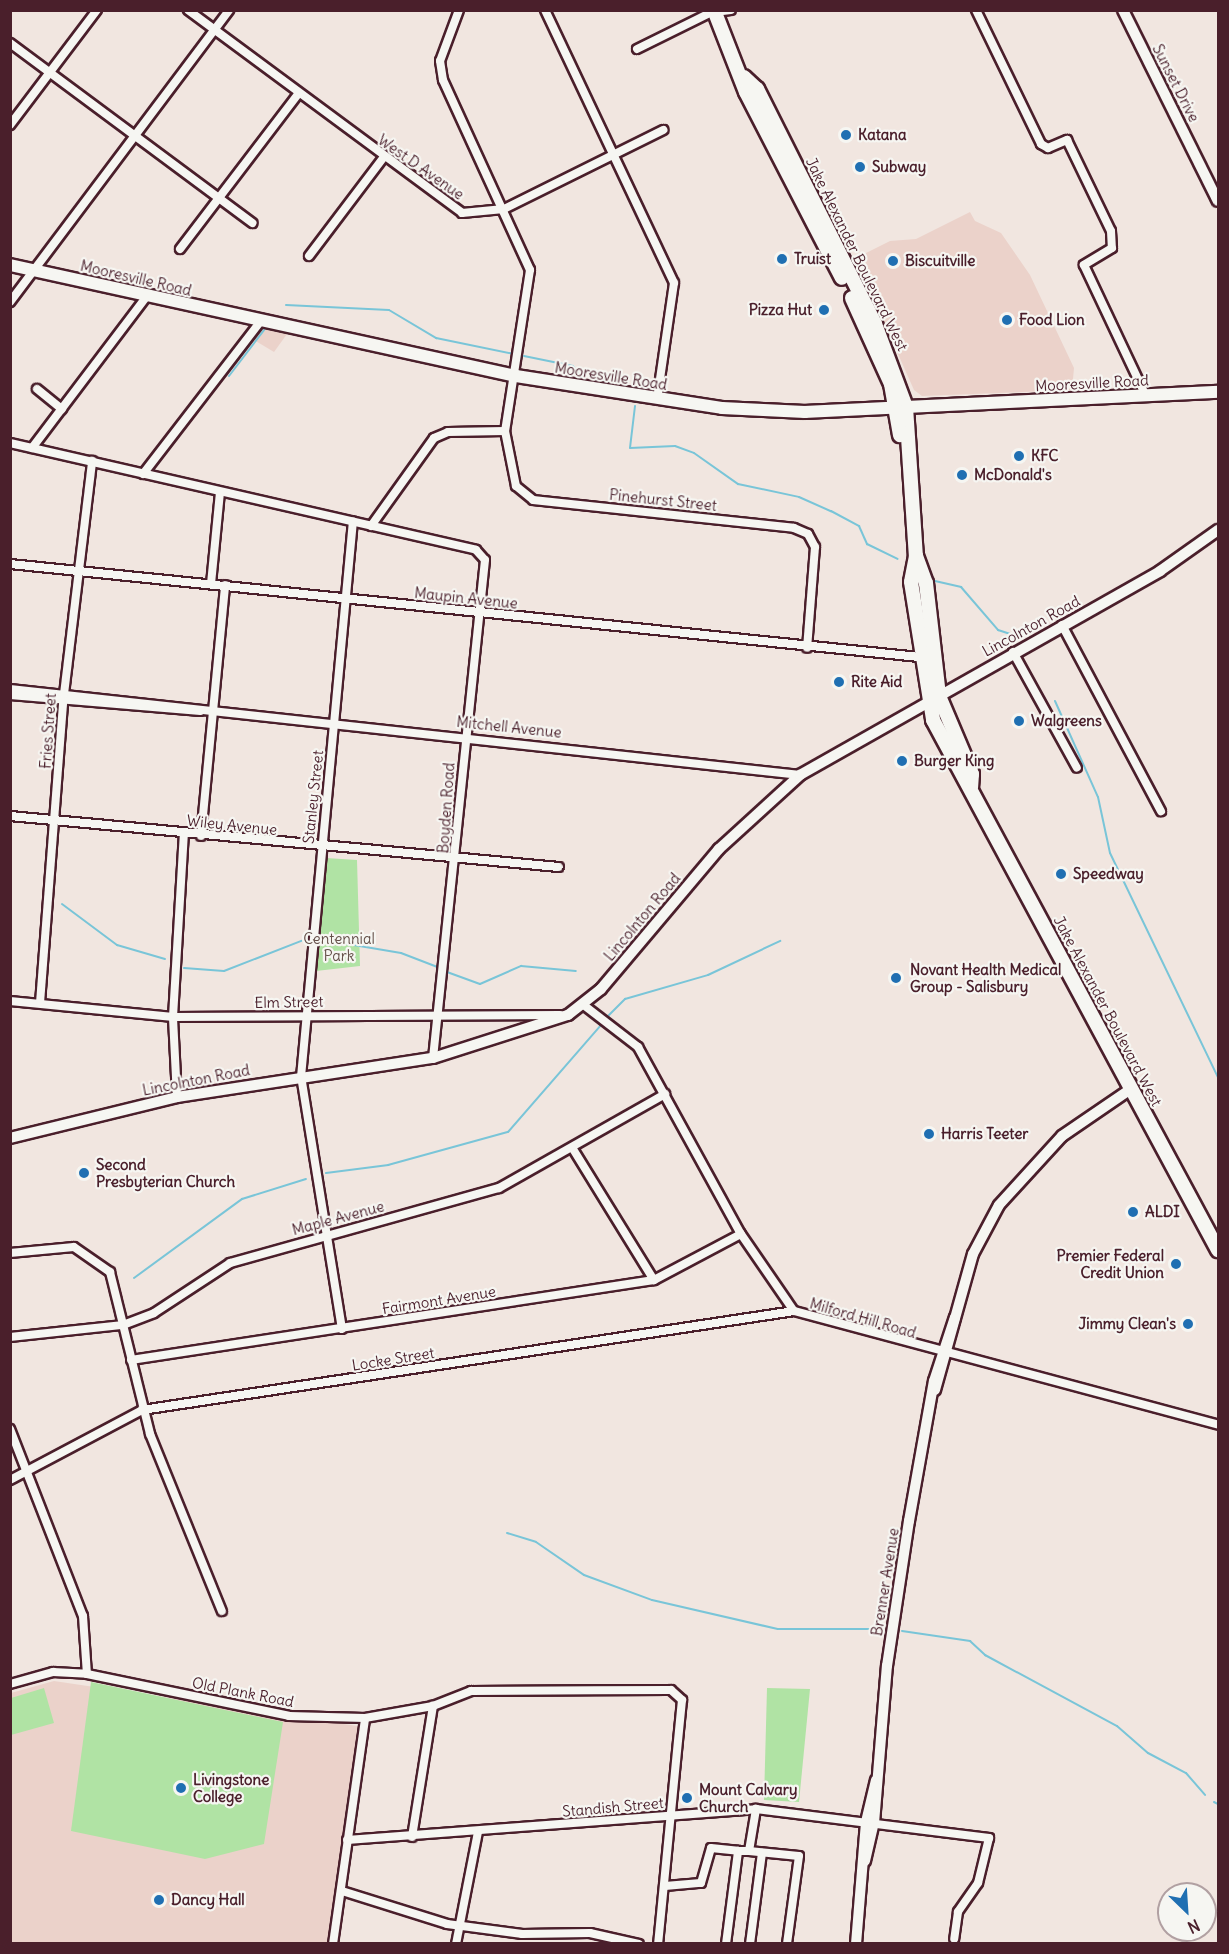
<!DOCTYPE html>
<html>
<head>
<meta charset="utf-8">
<style>
  body { margin:0 }
  #map { position:relative; width:1229px; height:1954px; overflow:hidden; background:#f1e6e0; font-family:Delius,sans-serif }
  div>[style] { position:absolute }
  [style*='--x'] { left:calc(var(--x)*1px); top:calc(var(--y)*1px); width:calc(var(--w)*1px); rotate:calc(var(--a)*1deg) }
  .built>* { inset:0; background:#ebd2ca }
  .green>* { inset:0; background:#b0e3a4 }
  .stream>* { height:2px; margin:-1px; padding:0 1px; transform-origin:1px; border-radius:1px; background:#79c5d8 }
  .roads { filter:drop-shadow(2px 0 #4a1f2b) drop-shadow(-2px 0 #4a1f2b) drop-shadow(0 2px #4a1f2b) drop-shadow(0 -2px #4a1f2b) }
  .street>* { height:8px; margin:-4px; padding:0 4px; transform-origin:4px; border-radius:4px; background:#f6f6f2 }
  .secondary>* { height:10px; margin:-5px; padding:0 5px; transform-origin:5px; border-radius:5px; background:#f6f6f2 }
  .primary>* { height:12px; margin:-6px; padding:0 6px; transform-origin:6px; border-radius:6px; background:#f6f6f2 }
  .highway>* { height:14px; margin:-7px; padding:0 7px; transform-origin:7px; border-radius:7px; background:#f6f6f2 }
  .dots>* { width:16px; height:16px; translate:-50% -50%; box-sizing:border-box; border:3px solid #f6f6f2; border-radius:50% }
  span { translate:-50% -50%; white-space:nowrap; text-align:center; line-height:1.15; -webkit-text-stroke:4.5px #f6f6f2; paint-order:stroke }
  .street-label { font-size:15px; color:#4a1f2b }
  .poi-label { font-size:15px; color:#4a1f2b; font-weight:700 }
  .left { translate:0 -50%; text-align:left }
  .right { translate:-100% -50%; text-align:right }
  .park-label { font-size:15px; color:#645049 }
  .frame { position:absolute; inset:0; border:12px solid #4a1f2b; pointer-events:none }
  .north { position:absolute; left:1157px; top:1882px; width:60px; height:60px; box-sizing:border-box; background:#f6f6f2; border:2px solid #b1a0a2; border-radius:50%; rotate:155deg; font-size:16px; font-weight:700; line-height:24px; text-align:center; color:#4a1f2b }
  .north::after { content:''; display:block; margin:auto; width:21px; height:27px; background:#1f6fb2; clip-path:polygon(50% 0,100% 100%,50% 72%,0 100%) }
</style>
</head>
<body>
<div id="map">
  <div class="built">
    <div style="clip-path:polygon(970px 212px,975px 221px,1001px 233px,1030px 275px,1074px 368px,1072px 390px,922px 396px,914px 390px,858px 264px,864px 261px,862px 255px,890px 241px,916px 239px)"></div>
    <div style="clip-path:polygon(263px 329px,287px 334px,274px 352px,254px 340px)"></div>
    <div style="clip-path:polygon(54px 1681px,364px 1727px,327px 1943px,11px 1944px,11px 1693px)"></div>
  </div>
  <div class="green">
    <div style="clip-path:polygon(326px 858px,357px 860px,360px 966px,316px 971px)"></div>
    <div style="clip-path:polygon(91px 1682px,283px 1722px,264px 1844px,205px 1859px,71px 1831px)"></div>
    <div style="clip-path:polygon(44px 1688px,54px 1723px,11px 1735px,11px 1698px)"></div>
    <div style="clip-path:polygon(767px 1688px,810px 1689px,799px 1802px,764px 1800px)"></div>
  </div>
  <div class="stream">
    <div style="--x:286;--y:305;--w:103;--a:2.8"></div>
    <div style="--x:389;--y:310;--w:55;--a:30.8"></div>
    <div style="--x:436;--y:338;--w:80;--a:11.6"></div>
    <div style="--x:524;--y:356;--w:50;--a:11.5"></div>
    <div style="--x:573;--y:366;--w:17;--a:54"></div>
    <div style="--x:583;--y:380;--w:33;--a:3"></div>
    <div style="--x:229;--y:376;--w:58;--a:-52.7"></div>
    <div style="--x:635;--y:406;--w:42;--a:96.8"></div>
    <div style="--x:630;--y:448;--w:45;--a:-2.5"></div>
    <div style="--x:675;--y:446;--w:20;--a:20"></div>
    <div style="--x:694;--y:453;--w:54;--a:35.2"></div>
    <div style="--x:738;--y:484;--w:62;--a:12"></div>
    <div style="--x:799;--y:497;--w:35;--a:24"></div>
    <div style="--x:831;--y:511;--w:32;--a:28"></div>
    <div style="--x:859;--y:526;--w:20;--a:66"></div>
    <div style="--x:867;--y:544;--w:34;--a:26"></div>
    <div style="--x:935;--y:581;--w:27;--a:13"></div>
    <div style="--x:961;--y:587;--w:57;--a:49.3"></div>
    <div style="--x:998;--y:630;--w:13;--a:18"></div>
    <div style="--x:1055;--y:701;--w:105;--a:65.9"></div>
    <div style="--x:1098;--y:797;--w:57;--a:77.9"></div>
    <div style="--x:1110;--y:853;--w:249;--a:64.3"></div>
    <div style="--x:62;--y:904;--w:69;--a:36.7"></div>
    <div style="--x:117;--y:945;--w:50;--a:16.3"></div>
    <div style="--x:330;--y:941;--w:72;--a:9.6"></div>
    <div style="--x:401;--y:953;--w:39;--a:21"></div>
    <div style="--x:184;--y:968;--w:40;--a:4.3"></div>
    <div style="--x:224;--y:971;--w:83;--a:-21.3"></div>
    <div style="--x:447;--y:972;--w:35;--a:20"></div>
    <div style="--x:480;--y:984;--w:45;--a:-23.7"></div>
    <div style="--x:521;--y:966;--w:55;--a:5.2"></div>
    <div style="--x:609;--y:1015;--w:23;--a:-45"></div>
    <div style="--x:625;--y:999;--w:86;--a:-16.1"></div>
    <div style="--x:708;--y:975;--w:80;--a:-25.3"></div>
    <div style="--x:326;--y:1173;--w:63;--a:-7.4"></div>
    <div style="--x:388;--y:1165;--w:124;--a:-15.4"></div>
    <div style="--x:508;--y:1132;--w:143;--a:-49"></div>
    <div style="--x:134;--y:1278;--w:134;--a:-36.2"></div>
    <div style="--x:242;--y:1199;--w:67;--a:-17.4"></div>
    <div style="--x:507;--y:1533;--w:30;--a:17"></div>
    <div style="--x:536;--y:1542;--w:58;--a:34.5"></div>
    <div style="--x:584;--y:1575;--w:72;--a:20.2"></div>
    <div style="--x:652;--y:1600;--w:129;--a:13"></div>
    <div style="--x:778;--y:1629;--w:105;--a:0"></div>
    <div style="--x:902;--y:1631;--w:69;--a:8.4"></div>
    <div style="--x:970;--y:1641;--w:21;--a:43"></div>
    <div style="--x:985;--y:1655;--w:150;--a:28.3"></div>
    <div style="--x:1117;--y:1726;--w:41;--a:41.1"></div>
    <div style="--x:1148;--y:1753;--w:43;--a:27.8"></div>
    <div style="--x:1186;--y:1773;--w:29;--a:49"></div>
    <div style="--x:1214;--y:1802;--w:4;--a:27"></div>
  </div>
  <div class="roads">
    <div class="street">
      <div style="--x:188;--y:10;--w:341;--a:36.5"></div>
      <div style="--x:462;--y:213;--w:42;--a:-5.4"></div>
      <div style="--x:504;--y:209;--w:178;--a:-26.4"></div>
      <div style="--x:459;--y:10;--w:54;--a:110.4"></div>
      <div style="--x:440;--y:61;--w:19;--a:81"></div>
      <div style="--x:443;--y:80;--w:209;--a:65.4"></div>
      <div style="--x:530;--y:270;--w:163;--a:98.8"></div>
      <div style="--x:505;--y:431;--w:56;--a:78.7"></div>
      <div style="--x:516;--y:486;--w:22;--a:39"></div>
      <div style="--x:533;--y:500;--w:262;--a:6.1"></div>
      <div style="--x:794;--y:528;--w:15;--a:23"></div>
      <div style="--x:808;--y:534;--w:15;--a:62"></div>
      <div style="--x:815;--y:547;--w:101;--a:94.5"></div>
      <div style="--x:545;--y:10;--w:302;--a:64.7"></div>
      <div style="--x:674;--y:283;--w:117;--a:98.3"></div>
      <div style="--x:976;--y:10;--w:149;--a:64.1"></div>
      <div style="--x:1041;--y:144;--w:8;--a:30"></div>
      <div style="--x:1048;--y:148;--w:21;--a:-23"></div>
      <div style="--x:1067;--y:140;--w:101;--a:64.2"></div>
      <div style="--x:1111;--y:231;--w:17;--a:87"></div>
      <div style="--x:1112;--y:248;--w:33;--a:149"></div>
      <div style="--x:1084;--y:265;--w:145;--a:64.7"></div>
      <div style="--x:714;--y:12;--w:17;--a:-7"></div>
      <div style="--x:10;--y:43;--w:302;--a:36.6"></div>
      <div style="--x:637;--y:49;--w:88;--a:-26.3"></div>
      <div style="--x:10;--y:125;--w:144;--a:-52.9"></div>
      <div style="--x:180;--y:249;--w:196;--a:-52.7"></div>
      <div style="--x:309;--y:256;--w:123;--a:-52.9"></div>
      <div style="--x:10;--y:302;--w:365;--a:-53.1"></div>
      <div style="--x:37;--y:389;--w:32;--a:39"></div>
      <div style="--x:10;--y:443;--w:478;--a:12.9"></div>
      <div style="--x:476;--y:550;--w:13;--a:48"></div>
      <div style="--x:485;--y:560;--w:501;--a:95.96"></div>
      <div style="--x:32;--y:448;--w:191;--a:-52.9"></div>
      <div style="--x:143;--y:474;--w:192;--a:-52.4"></div>
      <div style="--x:371;--y:526;--w:108;--a:-54.4"></div>
      <div style="--x:434;--y:438;--w:15;--a:-23"></div>
      <div style="--x:448;--y:432;--w:57;--a:-1"></div>
      <div style="--x:10;--y:564;--w:914;--a:5.84"></div>
      <div style="--x:211;--y:584;--w:91;--a:-84.4"></div>
      <div style="--x:1062;--y:625;--w:211;--a:62"></div>
      <div style="--x:1013;--y:652;--w:132;--a:61.1"></div>
      <div style="--x:10;--y:689;--w:795;--a:6.21"></div>
      <div style="--x:10;--y:695;--w:191;--a:4.8"></div>
      <div style="--x:10;--y:816;--w:551;--a:5.31"></div>
      <div style="--x:201;--y:836;--w:252;--a:-84.5"></div>
      <div style="--x:10;--y:1001;--w:164;--a:5.6"></div>
      <div style="--x:173;--y:1017;--w:387;--a:-0.3"></div>
      <div style="--x:40;--y:1003;--w:310;--a:-85.6"></div>
      <div style="--x:64;--y:694;--w:235;--a:-83.1"></div>
      <div style="--x:585;--y:1006;--w:67;--a:37.7"></div>
      <div style="--x:638;--y:1047;--w:213;--a:61.2"></div>
      <div style="--x:741;--y:1234;--w:93;--a:55.5"></div>
      <div style="--x:794;--y:1311;--w:439;--a:15"></div>
      <div style="--x:177;--y:1097;--w:80;--a:-92.9"></div>
      <div style="--x:173;--y:1017;--w:184;--a:-86.6"></div>
      <div style="--x:573;--y:1149;--w:154;--a:58.3"></div>
      <div style="--x:10;--y:1253;--w:64;--a:-5.4"></div>
      <div style="--x:74;--y:1247;--w:44;--a:34.8"></div>
      <div style="--x:110;--y:1272;--w:167;--a:76.1"></div>
      <div style="--x:150;--y:1434;--w:191;--a:67.9"></div>
      <div style="--x:342;--y:1329;--w:255;--a:-99.2"></div>
      <div style="--x:301;--y:1077;--w:558;--a:-84.66"></div>
      <div style="--x:10;--y:1337;--w:114;--a:-6.1"></div>
      <div style="--x:123;--y:1325;--w:33;--a:-21"></div>
      <div style="--x:154;--y:1313;--w:91;--a:-33.3"></div>
      <div style="--x:230;--y:1263;--w:279;--a:-15.6"></div>
      <div style="--x:499;--y:1188;--w:191;--a:-29.5"></div>
      <div style="--x:131;--y:1360;--w:529;--a:-8.7"></div>
      <div style="--x:654;--y:1280;--w:98;--a:-27.9"></div>
      <div style="--x:10;--y:1429;--w:201;--a:68.7"></div>
      <div style="--x:83;--y:1616;--w:58;--a:86.1"></div>
      <div style="--x:10;--y:1480;--w:149;--a:-27.9"></div>
      <div style="--x:142;--y:1410;--w:659;--a:-8.63"></div>
      <div style="--x:10;--y:1684;--w:45;--a:-15.6"></div>
      <div style="--x:53;--y:1672;--w:34;--a:3"></div>
      <div style="--x:87;--y:1674;--w:206;--a:11.7"></div>
      <div style="--x:289;--y:1716;--w:76;--a:1.5"></div>
      <div style="--x:365;--y:1718;--w:69;--a:-10"></div>
      <div style="--x:433;--y:1706;--w:41;--a:-21.5"></div>
      <div style="--x:471;--y:1691;--w:200;--a:-0.3"></div>
      <div style="--x:671;--y:1690;--w:15;--a:42"></div>
      <div style="--x:682;--y:1700;--w:245;--a:95.6"></div>
      <div style="--x:412;--y:1837;--w:133;--a:-80.9"></div>
      <div style="--x:347;--y:1840;--w:410;--a:-4.3"></div>
      <div style="--x:756;--y:1809;--w:235;--a:7.1"></div>
      <div style="--x:989;--y:1838;--w:46;--a:103.7"></div>
      <div style="--x:978;--y:1883;--w:35;--a:125"></div>
      <div style="--x:958;--y:1912;--w:27;--a:98"></div>
      <div style="--x:749;--y:1851;--w:50;--a:5.7"></div>
      <div style="--x:799;--y:1856;--w:89;--a:97.8"></div>
      <div style="--x:665;--y:1886;--w:36;--a:-5"></div>
      <div style="--x:701;--y:1883;--w:36;--a:-74"></div>
      <div style="--x:711;--y:1848;--w:27;--a:6"></div>
      <div style="--x:342;--y:1891;--w:110;--a:17.4"></div>
      <div style="--x:447;--y:1924;--w:76;--a:7.6"></div>
      <div style="--x:522;--y:1934;--w:68;--a:-0.8"></div>
      <div style="--x:590;--y:1933;--w:50;--a:12.7"></div>
      <div style="--x:333;--y:1944;--w:228;--a:-81.9"></div>
      <div style="--x:456;--y:1944;--w:114;--a:-78.9"></div>
      <div style="--x:726;--y:1944;--w:94;--a:-82.6"></div>
      <div style="--x:738;--y:1851;--w:11;--a:0"></div>
      <div style="--x:749;--y:1851;--w:43;--a:-80.5"></div>
      <div style="--x:750;--y:1944;--w:92;--a:-82.5"></div>
    </div>
    <div class="secondary">
      <div style="--x:1123;--y:10;--w:213;--a:63.6"></div>
      <div style="--x:10;--y:1138;--w:172;--a:-13.8"></div>
      <div style="--x:177;--y:1097;--w:259;--a:-8.7"></div>
      <div style="--x:433;--y:1058;--w:142;--a:-17.7"></div>
      <div style="--x:568;--y:1015;--w:42;--a:-38.2"></div>
      <div style="--x:601;--y:989;--w:183;--a:-49.9"></div>
      <div style="--x:719;--y:849;--w:110;--a:-42.4"></div>
      <div style="--x:800;--y:775;--w:414;--a:-29.5"></div>
      <div style="--x:1160;--y:571;--w:71;--a:-35.3"></div>
      <div style="--x:935;--y:1390;--w:141;--a:-74.4"></div>
      <div style="--x:973;--y:1254;--w:55;--a:-62"></div>
      <div style="--x:999;--y:1205;--w:93;--a:-47.6"></div>
      <div style="--x:1062;--y:1136;--w:83;--a:-34.3"></div>
      <div style="--x:865;--y:1861;--w:39;--a:-77"></div>
      <div style="--x:874;--y:1823;--w:158;--a:-85.3"></div>
      <div style="--x:887;--y:1666;--w:147;--a:-81.4"></div>
      <div style="--x:909;--y:1521;--w:142;--a:-79.9"></div>
      <div style="--x:934;--y:1381;--w:67;--a:-71.8"></div>
      <div style="--x:856;--y:1944;--w:122;--a:-85.3"></div>
      <div style="--x:866;--y:1822;--w:43;--a:-76.6"></div>
    </div>
    <div class="primary">
      <div style="--x:10;--y:265;--w:518;--a:12.37"></div>
      <div style="--x:516;--y:376;--w:208;--a:8.8"></div>
      <div style="--x:722;--y:408;--w:83;--a:2.8"></div>
      <div style="--x:805;--y:412;--w:413;--a:-2.8"></div>
    </div>
    <div class="highway">
      <div style="--x:714;--y:10;--w:88;--a:68.7"></div>
      <div style="--x:746;--y:92;--w:209;--a:62.7"></div>
      <div style="--x:744;--y:77;--w:18;--a:43"></div>
      <div style="--x:757;--y:89;--w:263;--a:63.3"></div>
      <div style="--x:875;--y:324;--w:89;--a:69.5"></div>
      <div style="--x:906;--y:407;--w:149;--a:86.2"></div>
      <div style="--x:916;--y:556;--w:26;--a:101"></div>
      <div style="--x:911;--y:582;--w:140;--a:80.9"></div>
      <div style="--x:933;--y:720;--w:602;--a:61.73"></div>
      <div style="--x:852;--y:298;--w:94;--a:65.6"></div>
      <div style="--x:891;--y:384;--w:52;--a:80"></div>
      <div style="--x:916;--y:556;--w:29;--a:70"></div>
      <div style="--x:926;--y:583;--w:114;--a:83.4"></div>
      <div style="--x:939;--y:696;--w:85;--a:67.1"></div>
      <div style="--x:972;--y:774;--w:13;--a:94"></div>
    </div>
  </div>
  <div class="dots">
    <div style="left:846px;top:135px;background:#1f6fb2"></div>
    <div style="left:860px;top:167px;background:#1f6fb2"></div>
    <div style="left:782px;top:259px;background:#1f6fb2"></div>
    <div style="left:893px;top:261px;background:#1f6fb2"></div>
    <div style="left:824px;top:310px;background:#1f6fb2"></div>
    <div style="left:1007px;top:320px;background:#1f6fb2"></div>
    <div style="left:1019px;top:456px;background:#1f6fb2"></div>
    <div style="left:962px;top:475px;background:#1f6fb2"></div>
    <div style="left:839px;top:682px;background:#1f6fb2"></div>
    <div style="left:1019px;top:721px;background:#1f6fb2"></div>
    <div style="left:902px;top:761px;background:#1f6fb2"></div>
    <div style="left:1061px;top:874px;background:#1f6fb2"></div>
    <div style="left:896px;top:978px;background:#1f6fb2"></div>
    <div style="left:929px;top:1134px;background:#1f6fb2"></div>
    <div style="left:84px;top:1173px;background:#1f6fb2"></div>
    <div style="left:1133px;top:1212px;background:#1f6fb2"></div>
    <div style="left:1176px;top:1264px;background:#1f6fb2"></div>
    <div style="left:1188px;top:1324px;background:#1f6fb2"></div>
    <div style="left:181px;top:1788px;background:#1f6fb2"></div>
    <div style="left:687px;top:1798px;background:#1f6fb2"></div>
    <div style="left:159px;top:1900px;background:#1f6fb2"></div>
  </div>
  <div class="street-label">
    <span style="left:1176px;top:83px;rotate:63deg">Sunset Drive</span>
    <span style="left:421px;top:167px;rotate:35deg">West D Avenue</span>
    <span style="left:857px;top:254px;rotate:64deg">Jake Alexander Boulevard West</span>
    <span style="left:136px;top:278px;rotate:13deg">Mooresville Road</span>
    <span style="left:611px;top:376px;rotate:9deg">Mooresville Road</span>
    <span style="left:1092px;top:383px;rotate:-3deg">Mooresville Road</span>
    <span style="left:663px;top:500px;rotate:6deg">Pinehurst Street</span>
    <span style="left:466px;top:598px;rotate:6deg">Maupin Avenue</span>
    <span style="left:1031px;top:626px;rotate:-29deg">Lincolnton Road</span>
    <span style="left:509px;top:727px;rotate:6deg">Mitchell Avenue</span>
    <span style="left:48px;top:731px;rotate:-86deg">Fries Street</span>
    <span style="left:313px;top:797px;rotate:-84deg">Stanley Street</span>
    <span style="left:446px;top:808px;rotate:-86deg">Boyden Road</span>
    <span style="left:232px;top:825px;rotate:6deg">Wiley Avenue</span>
    <span style="left:642px;top:917px;rotate:-50deg">Lincolnton Road</span>
    <span style="left:289px;top:1002px;rotate:-1deg">Elm Street</span>
    <span style="left:1108px;top:1011px;rotate:62deg">Jake Alexander Boulevard West</span>
    <span style="left:196px;top:1080px;rotate:-11deg">Lincolnton Road</span>
    <span style="left:338px;top:1218px;rotate:-15deg">Maple Avenue</span>
    <span style="left:439px;top:1300px;rotate:-9deg">Fairmont Avenue</span>
    <span style="left:863px;top:1318px;rotate:16deg">Milford Hill Road</span>
    <span style="left:393px;top:1359px;rotate:-9deg">Locke Street</span>
    <span style="left:885px;top:1582px;rotate:-81deg">Brenner Avenue</span>
    <span style="left:243px;top:1692px;rotate:11deg">Old Plank Road</span>
    <span style="left:613px;top:1807px;rotate:-5deg">Standish Street</span>
  </div>
  <div class="poi-label">
    <span class="left" style="left:858px;top:135px">Katana</span>
    <span class="left" style="left:872px;top:167px">Subway</span>
    <span class="left" style="left:794px;top:259px">Truist</span>
    <span class="left" style="left:905px;top:261px">Biscuitville</span>
    <span class="right" style="left:812px;top:310px">Pizza Hut</span>
    <span class="left" style="left:1019px;top:320px">Food Lion</span>
    <span class="left" style="left:1031px;top:456px">KFC</span>
    <span class="left" style="left:974px;top:475px">McDonald's</span>
    <span class="left" style="left:851px;top:682px">Rite Aid</span>
    <span class="left" style="left:1031px;top:721px">Walgreens</span>
    <span class="left" style="left:914px;top:761px">Burger King</span>
    <span class="left" style="left:1073px;top:874px">Speedway</span>
    <span class="left" style="left:910px;top:978px">Novant Health Medical<br>Group - Salisbury</span>
    <span class="left" style="left:941px;top:1134px">Harris Teeter</span>
    <span class="left" style="left:96px;top:1173px">Second<br>Presbyterian Church</span>
    <span class="left" style="left:1145px;top:1212px">ALDI</span>
    <span class="right" style="left:1164px;top:1264px">Premier Federal<br>Credit Union</span>
    <span class="right" style="left:1176px;top:1324px">Jimmy Clean's</span>
    <span class="left" style="left:193px;top:1788px">Livingstone<br>College</span>
    <span class="left" style="left:699px;top:1798px">Mount Calvary<br>Church</span>
    <span class="left" style="left:171px;top:1900px">Dancy Hall</span>
  </div>
  <div class="park-label">
    <span style="left:339px;top:947px">Centennial<br>Park</span>
  </div>
  <div class="frame"></div>
  <div class="north">N</div>
</div>
</body>
</html>
